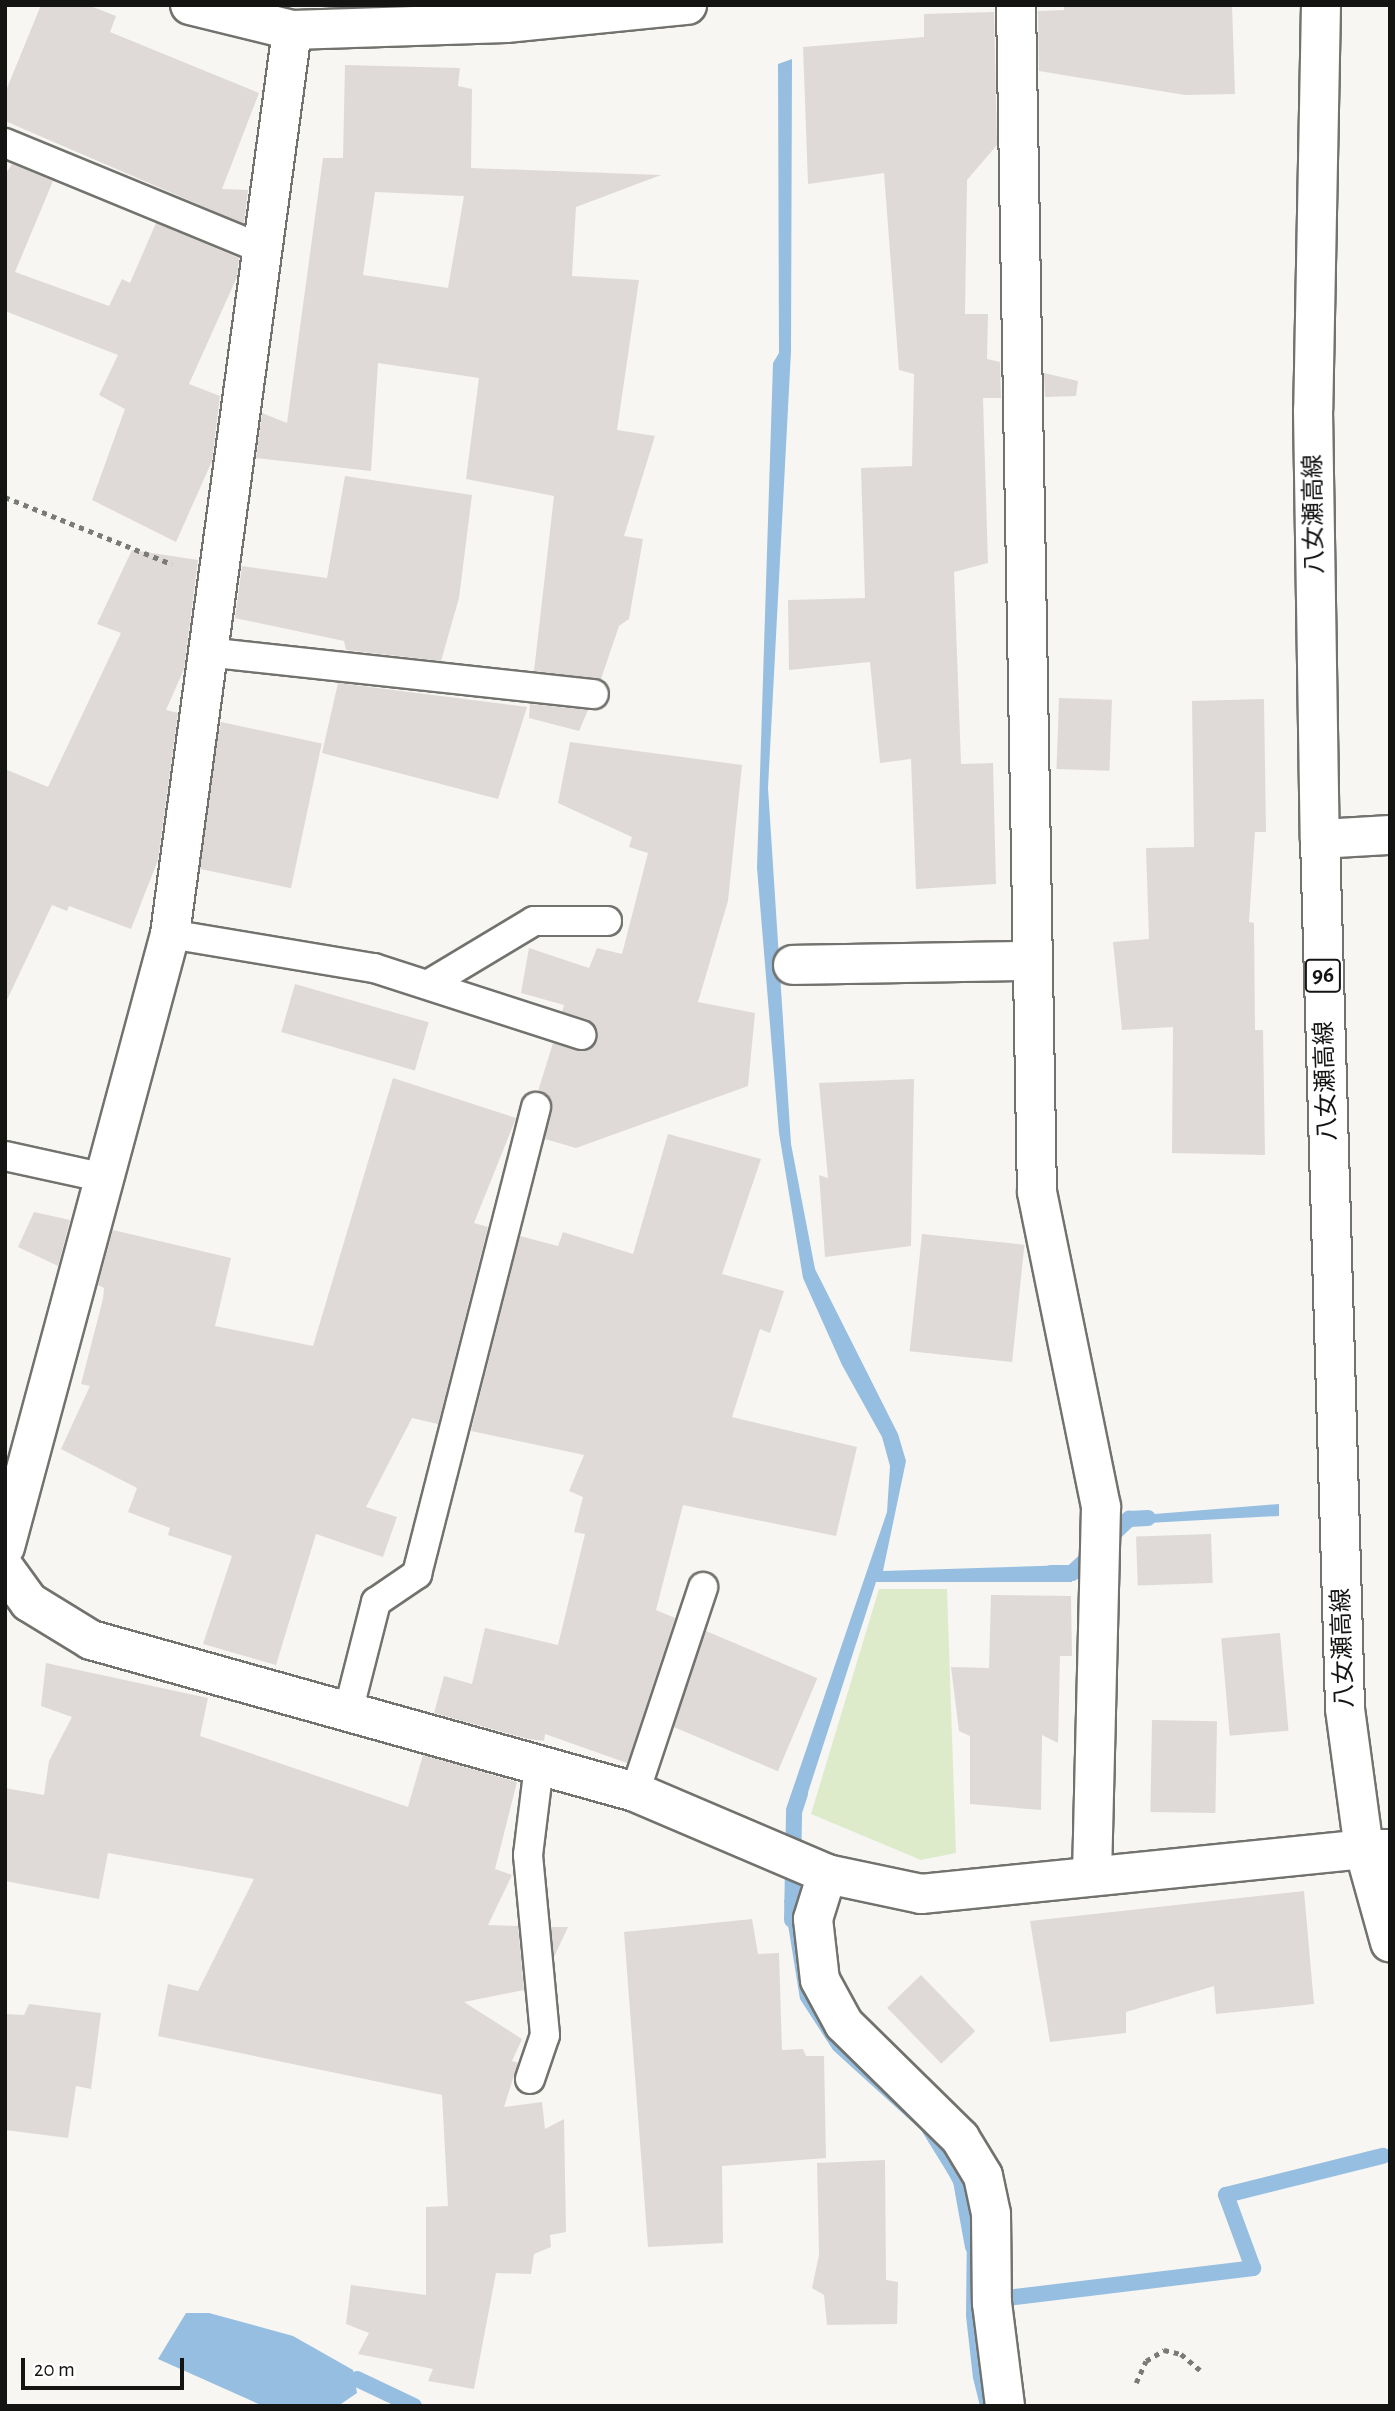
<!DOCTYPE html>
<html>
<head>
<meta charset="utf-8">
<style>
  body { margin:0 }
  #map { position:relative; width:1395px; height:2411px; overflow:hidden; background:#f7f6f2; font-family:"Alegreya Sans","Noto Sans JP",sans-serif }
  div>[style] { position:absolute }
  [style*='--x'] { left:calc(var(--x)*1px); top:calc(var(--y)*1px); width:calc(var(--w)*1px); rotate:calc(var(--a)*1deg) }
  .green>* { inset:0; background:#ddebcb }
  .water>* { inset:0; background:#96bee1 }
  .stream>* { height:16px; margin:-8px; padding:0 8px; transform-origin:8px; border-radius:8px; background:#96bee1 }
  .building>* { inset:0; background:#dfdad8; transform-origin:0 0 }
  .path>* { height:4.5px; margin-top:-2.25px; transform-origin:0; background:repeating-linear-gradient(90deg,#7a7a77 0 5px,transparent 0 10px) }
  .roads { filter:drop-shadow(2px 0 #72726e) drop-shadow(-2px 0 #72726e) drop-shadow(0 2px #72726e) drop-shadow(0 -2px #72726e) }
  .lane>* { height:28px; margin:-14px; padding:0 14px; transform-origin:14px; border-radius:14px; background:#fff }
  .street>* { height:38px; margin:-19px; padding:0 19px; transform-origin:19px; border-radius:19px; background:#fff }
  .secondary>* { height:38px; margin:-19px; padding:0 19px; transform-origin:19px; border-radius:19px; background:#fff }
  .primary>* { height:38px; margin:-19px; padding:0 19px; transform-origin:19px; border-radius:19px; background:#fff }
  span { translate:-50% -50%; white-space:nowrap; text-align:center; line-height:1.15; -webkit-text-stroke:5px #fff; paint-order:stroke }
  .shield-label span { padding:2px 5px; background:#fff; border:2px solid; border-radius:5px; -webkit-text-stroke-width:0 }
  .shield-label { font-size:23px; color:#141413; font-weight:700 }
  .street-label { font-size:24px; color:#141413 }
  .frame { position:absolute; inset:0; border:7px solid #141413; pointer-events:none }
  .scale { position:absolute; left:21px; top:2358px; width:163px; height:32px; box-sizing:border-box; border:4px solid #141413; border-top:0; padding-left:9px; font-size:21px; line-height:24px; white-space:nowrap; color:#141413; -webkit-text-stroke:5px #fff; paint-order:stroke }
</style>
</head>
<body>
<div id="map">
  <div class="green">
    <div style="clip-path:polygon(879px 1589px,947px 1589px,956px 1853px,921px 1860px,811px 1814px)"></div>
  </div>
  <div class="water">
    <div style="clip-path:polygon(792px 59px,791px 351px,768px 788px,791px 1144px,815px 1269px,898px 1434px,906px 1461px,883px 1571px,1072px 1565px,1072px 1582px,876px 1582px,801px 1814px,786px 1809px,887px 1512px,890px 1466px,882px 1437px,842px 1365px,803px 1278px,779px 1133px,757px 868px,773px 363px,779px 353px,778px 64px)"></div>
    <div style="clip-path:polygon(1279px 1504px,1279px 1516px,1129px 1524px,1130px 1516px)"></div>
    <div style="clip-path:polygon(797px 1899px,800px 1948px,956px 2157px,966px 2179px,955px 2185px,921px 2130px,833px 2050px,800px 1999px,784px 1900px)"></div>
    <div style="clip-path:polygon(967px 2230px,977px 2230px,990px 2406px,980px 2406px,973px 2378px,966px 2316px)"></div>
    <div style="clip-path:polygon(186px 2313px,209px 2313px,293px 2336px,353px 2370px,357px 2393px,338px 2406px,263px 2406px,158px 2359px)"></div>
  </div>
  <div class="stream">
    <div style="--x:1051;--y:1573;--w:21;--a:0"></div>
    <div style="--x:1072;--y:1573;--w:79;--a:-43.5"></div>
    <div style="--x:1129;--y:1519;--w:19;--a:-3"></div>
    <div style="--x:792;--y:1920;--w:108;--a:-88.9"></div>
    <div style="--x:794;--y:1812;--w:20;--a:-72"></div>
    <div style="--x:952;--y:2164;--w:19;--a:62"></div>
    <div style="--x:961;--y:2181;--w:67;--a:79.7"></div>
    <div style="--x:1015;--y:2297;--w:240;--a:-6.9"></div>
    <div style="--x:1253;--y:2268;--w:78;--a:-110.3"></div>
    <div style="--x:1226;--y:2195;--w:162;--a:-14"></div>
    <div style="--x:357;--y:2379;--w:63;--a:25.3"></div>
  </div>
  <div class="building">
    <div style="clip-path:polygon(41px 5px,88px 5px,116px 16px,110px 32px,259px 93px,222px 189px,248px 190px,244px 224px,5px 121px,5px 93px)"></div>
    <div style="clip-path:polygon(1064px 5px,1232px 5px,1235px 94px,1185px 95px,1039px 71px,1038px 11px,1064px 10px)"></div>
    <div style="clip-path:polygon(994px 12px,997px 145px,967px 180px,965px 314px,988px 314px,987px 359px,1000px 362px,1001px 398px,983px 398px,988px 563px,954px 572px,961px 764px,993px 763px,996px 884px,916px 889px,911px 759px,880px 763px,870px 662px,789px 670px,788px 600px,865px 598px,861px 468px,912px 466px,914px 374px,899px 370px,884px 173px,808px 184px,803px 47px,924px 37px,924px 14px)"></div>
    <div style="clip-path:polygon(evenodd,345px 65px,460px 68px,458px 86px,472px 89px,471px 168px,661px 175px,576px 207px,572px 276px,639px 280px,617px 430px,655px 436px,624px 536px,643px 539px,629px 619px,619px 626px,601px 679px,534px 671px,554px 496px,466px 479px,479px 378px,378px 363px,371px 471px,256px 458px,262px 413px,287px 423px,323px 158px,343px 158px,345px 65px,375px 192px,464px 196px,448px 288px,363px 275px,375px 192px)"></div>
    <div style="clip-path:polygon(12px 164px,53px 181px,15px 272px,109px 306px,122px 279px,130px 283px,156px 223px,239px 258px,237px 277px,189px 384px,220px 396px,212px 461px,176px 542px,92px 500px,125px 409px,99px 395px,118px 355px,5px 311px,5px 175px)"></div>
    <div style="clip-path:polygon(1044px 373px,1078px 381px,1076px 396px,1045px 397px)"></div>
    <div style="clip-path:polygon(345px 476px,472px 495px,459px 598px,441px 661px,346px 650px,344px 641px,235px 618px,242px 566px,327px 578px)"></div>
    <div style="clip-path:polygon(132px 550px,198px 560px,184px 669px,166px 710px,178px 713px,158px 860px,131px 929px,69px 906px,67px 911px,52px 905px,5px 1004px,5px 769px,48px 787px,121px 633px,97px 624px)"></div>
    <div style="clip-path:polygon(338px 683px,527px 707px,498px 799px,322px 753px)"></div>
    <div style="left:1059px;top:698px;width:53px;height:71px;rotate:2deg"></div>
    <div style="clip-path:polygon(1264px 699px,1266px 832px,1255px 832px,1249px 922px,1254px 923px,1255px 1030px,1263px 1030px,1265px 1155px,1172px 1153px,1173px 1027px,1122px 1030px,1113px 942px,1149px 939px,1146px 848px,1194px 847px,1192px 701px)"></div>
    <div style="clip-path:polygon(530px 704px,588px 710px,579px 731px,529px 718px)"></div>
    <div style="left:221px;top:722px;width:103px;height:148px;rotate:12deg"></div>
    <div style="clip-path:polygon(570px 742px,742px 765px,728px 901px,698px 1002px,755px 1013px,748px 1086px,576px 1148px,545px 1139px,552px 1103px,538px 1091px,553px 1043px,585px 1051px,597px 1041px,597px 1031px,587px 1019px,562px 1012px,564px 1005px,521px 993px,529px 948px,589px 968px,597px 948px,622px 954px,648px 853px,629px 847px,632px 837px,558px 803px)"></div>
    <div style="left:295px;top:984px;width:139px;height:50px;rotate:16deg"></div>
    <div style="clip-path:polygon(393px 1078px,516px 1118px,474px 1223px,488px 1227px,438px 1424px,412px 1418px,366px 1507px,397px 1517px,383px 1557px,316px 1534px,276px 1665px,203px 1644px,232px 1556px,168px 1535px,170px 1528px,128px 1512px,137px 1488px,61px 1449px,90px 1386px,81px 1384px,103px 1299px,104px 1288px,98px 1285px,113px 1230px,231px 1258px,215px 1326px,313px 1346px)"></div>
    <div style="clip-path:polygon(914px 1079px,911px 1246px,825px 1257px,819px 1175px,828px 1178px,819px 1083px)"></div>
    <div style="clip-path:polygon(668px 1134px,761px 1159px,722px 1274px,784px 1291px,770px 1333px,760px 1329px,732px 1417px,857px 1447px,836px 1536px,683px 1505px,656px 1610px,675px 1618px,627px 1763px,545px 1734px,544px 1741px,528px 1739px,434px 1713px,444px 1676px,472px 1684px,485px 1628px,558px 1645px,585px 1534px,574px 1532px,583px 1497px,569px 1491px,584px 1455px,471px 1431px,520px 1236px,558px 1246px,563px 1232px,633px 1254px)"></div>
    <div style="clip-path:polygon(34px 1212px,70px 1220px,58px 1266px,18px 1247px)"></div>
    <div style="left:922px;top:1234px;width:103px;height:118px;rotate:6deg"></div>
    <div style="left:1211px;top:1534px;width:49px;height:75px;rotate:88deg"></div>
    <div style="clip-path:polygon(991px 1595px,1071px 1596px,1072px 1656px,1060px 1656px,1058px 1743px,1042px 1735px,1041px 1810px,970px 1804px,970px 1736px,959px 1731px,951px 1667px,989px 1668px)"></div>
    <div style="left:706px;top:1631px;width:121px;height:101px;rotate:23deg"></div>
    <div style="left:1280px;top:1633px;width:98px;height:59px;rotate:85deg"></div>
    <div style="clip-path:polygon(46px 1663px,208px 1698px,200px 1736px,408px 1807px,423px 1755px,517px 1782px,495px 1869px,512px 1875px,488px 1925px,518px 1926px,524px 1990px,464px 2002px,522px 2039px,512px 2061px,518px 2063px,504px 2107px,542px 2102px,545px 2129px,564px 2119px,566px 2232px,550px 2235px,551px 2247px,534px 2254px,531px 2274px,496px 2273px,474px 2389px,428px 2381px,433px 2369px,358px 2354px,369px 2333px,346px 2324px,351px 2285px,426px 2295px,426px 2207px,448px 2206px,442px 2095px,158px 2036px,168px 1984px,198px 1991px,254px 1879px,108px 1853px,99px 1899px,5px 1881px,5px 1788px,44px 1795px,49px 1761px,72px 1717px,41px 1706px)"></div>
    <div style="left:1152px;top:1720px;width:65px;height:92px;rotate:1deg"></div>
    <div style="clip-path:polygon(1304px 1891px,1314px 2004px,1216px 2014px,1214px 1986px,1126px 2012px,1126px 2033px,1050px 2042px,1030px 1921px)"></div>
    <div style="clip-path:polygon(752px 1919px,758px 1954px,779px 1953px,782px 2050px,803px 2049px,806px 2056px,824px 2056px,826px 2158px,722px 2166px,723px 2243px,648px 2247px,624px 1932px)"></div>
    <div style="clip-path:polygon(551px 1927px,568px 1927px,554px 1957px)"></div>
    <div style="left:921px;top:1975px;width:78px;height:47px;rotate:46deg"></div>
    <div style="clip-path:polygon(29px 2004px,101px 2013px,91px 2089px,76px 2086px,68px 2138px,5px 2130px,5px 2014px,24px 2015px)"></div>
    <div style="clip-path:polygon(885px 2160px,886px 2280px,898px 2282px,897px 2324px,827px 2325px,824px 2295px,812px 2288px,819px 2255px,817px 2163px)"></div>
  </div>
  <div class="path">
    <div style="--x:5;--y:497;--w:180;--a:21.9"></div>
    <div style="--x:1136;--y:2383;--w:24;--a:-66"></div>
    <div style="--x:1146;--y:2361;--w:21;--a:-31"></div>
    <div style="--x:1164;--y:2350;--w:17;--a:13"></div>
    <div style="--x:1181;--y:2354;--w:25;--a:40"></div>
  </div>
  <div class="roads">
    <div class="lane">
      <div style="--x:5;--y:143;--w:278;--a:22.4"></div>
      <div style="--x:206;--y:652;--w:390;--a:6.2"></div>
      <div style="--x:170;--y:934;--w:207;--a:9.5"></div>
      <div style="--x:374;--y:968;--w:218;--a:17.9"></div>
      <div style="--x:429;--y:984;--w:122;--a:-31"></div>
      <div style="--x:534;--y:921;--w:73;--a:0"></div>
      <div style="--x:5;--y:1156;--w:102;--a:12.4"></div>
      <div style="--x:348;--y:1712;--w:114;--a:-75.7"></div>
      <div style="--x:376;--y:1602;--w:50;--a:-34.3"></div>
      <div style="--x:417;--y:1574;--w:482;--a:-75.7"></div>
      <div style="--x:635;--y:1792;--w:216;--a:-71.6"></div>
      <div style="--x:530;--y:2079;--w:46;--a:-71.2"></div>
      <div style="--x:545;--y:2035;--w:181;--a:-95.4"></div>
      <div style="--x:528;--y:1855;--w:91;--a:-83"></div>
    </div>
    <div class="street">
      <div style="--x:190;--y:5;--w:105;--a:13.8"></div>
      <div style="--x:292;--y:30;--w:214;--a:-1.9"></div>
      <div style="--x:506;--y:23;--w:182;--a:-5.7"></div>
      <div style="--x:1016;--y:5;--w:1187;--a:88.99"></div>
      <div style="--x:1037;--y:1192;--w:321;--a:78.5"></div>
      <div style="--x:1101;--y:1507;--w:368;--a:91.4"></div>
      <div style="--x:1320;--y:839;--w:70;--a:-3.3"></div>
      <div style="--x:793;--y:965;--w:237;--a:-1"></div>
      <div style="--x:5;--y:1547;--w:635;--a:-74.93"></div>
      <div style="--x:170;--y:934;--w:912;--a:-82.31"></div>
      <div style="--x:5;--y:1569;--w:41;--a:54"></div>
      <div style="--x:29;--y:1602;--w:73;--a:31.5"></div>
      <div style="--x:91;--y:1640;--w:565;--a:15.61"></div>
      <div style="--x:635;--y:1792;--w:209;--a:23.1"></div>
      <div style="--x:827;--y:1874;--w:96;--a:12"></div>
      <div style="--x:921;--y:1894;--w:445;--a:-5.8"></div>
      <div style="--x:827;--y:1874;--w:47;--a:107.3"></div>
      <div style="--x:813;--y:1919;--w:61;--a:83.5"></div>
      <div style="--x:820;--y:1980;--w:50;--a:61.4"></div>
      <div style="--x:844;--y:2024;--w:163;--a:44.5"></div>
      <div style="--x:960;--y:2138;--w:44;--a:58.8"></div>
      <div style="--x:983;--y:2176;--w:39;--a:78"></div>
      <div style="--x:991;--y:2214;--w:89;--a:89.4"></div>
      <div style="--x:992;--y:2303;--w:104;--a:82.8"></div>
    </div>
    <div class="secondary">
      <div style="--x:1364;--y:1849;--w:26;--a:0"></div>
    </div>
    <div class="primary">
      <div style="--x:1321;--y:5;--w:405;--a:91.1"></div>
      <div style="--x:1313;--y:410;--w:429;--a:89.1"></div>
      <div style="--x:1320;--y:839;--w:870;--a:88.35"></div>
      <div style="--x:1345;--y:1709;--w:141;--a:82.3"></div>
      <div style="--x:1364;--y:1849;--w:97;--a:74.4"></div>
    </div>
  </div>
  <div class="shield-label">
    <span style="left:1323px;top:976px">96</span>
  </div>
  <div class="street-label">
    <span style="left:1315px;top:514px;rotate:-91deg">八女瀬高線</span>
    <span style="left:1327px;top:1081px;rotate:-92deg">八女瀬高線</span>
    <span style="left:1344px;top:1648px;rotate:-92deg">八女瀬高線</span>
  </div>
  <div class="frame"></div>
  <div class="scale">20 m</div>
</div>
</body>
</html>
